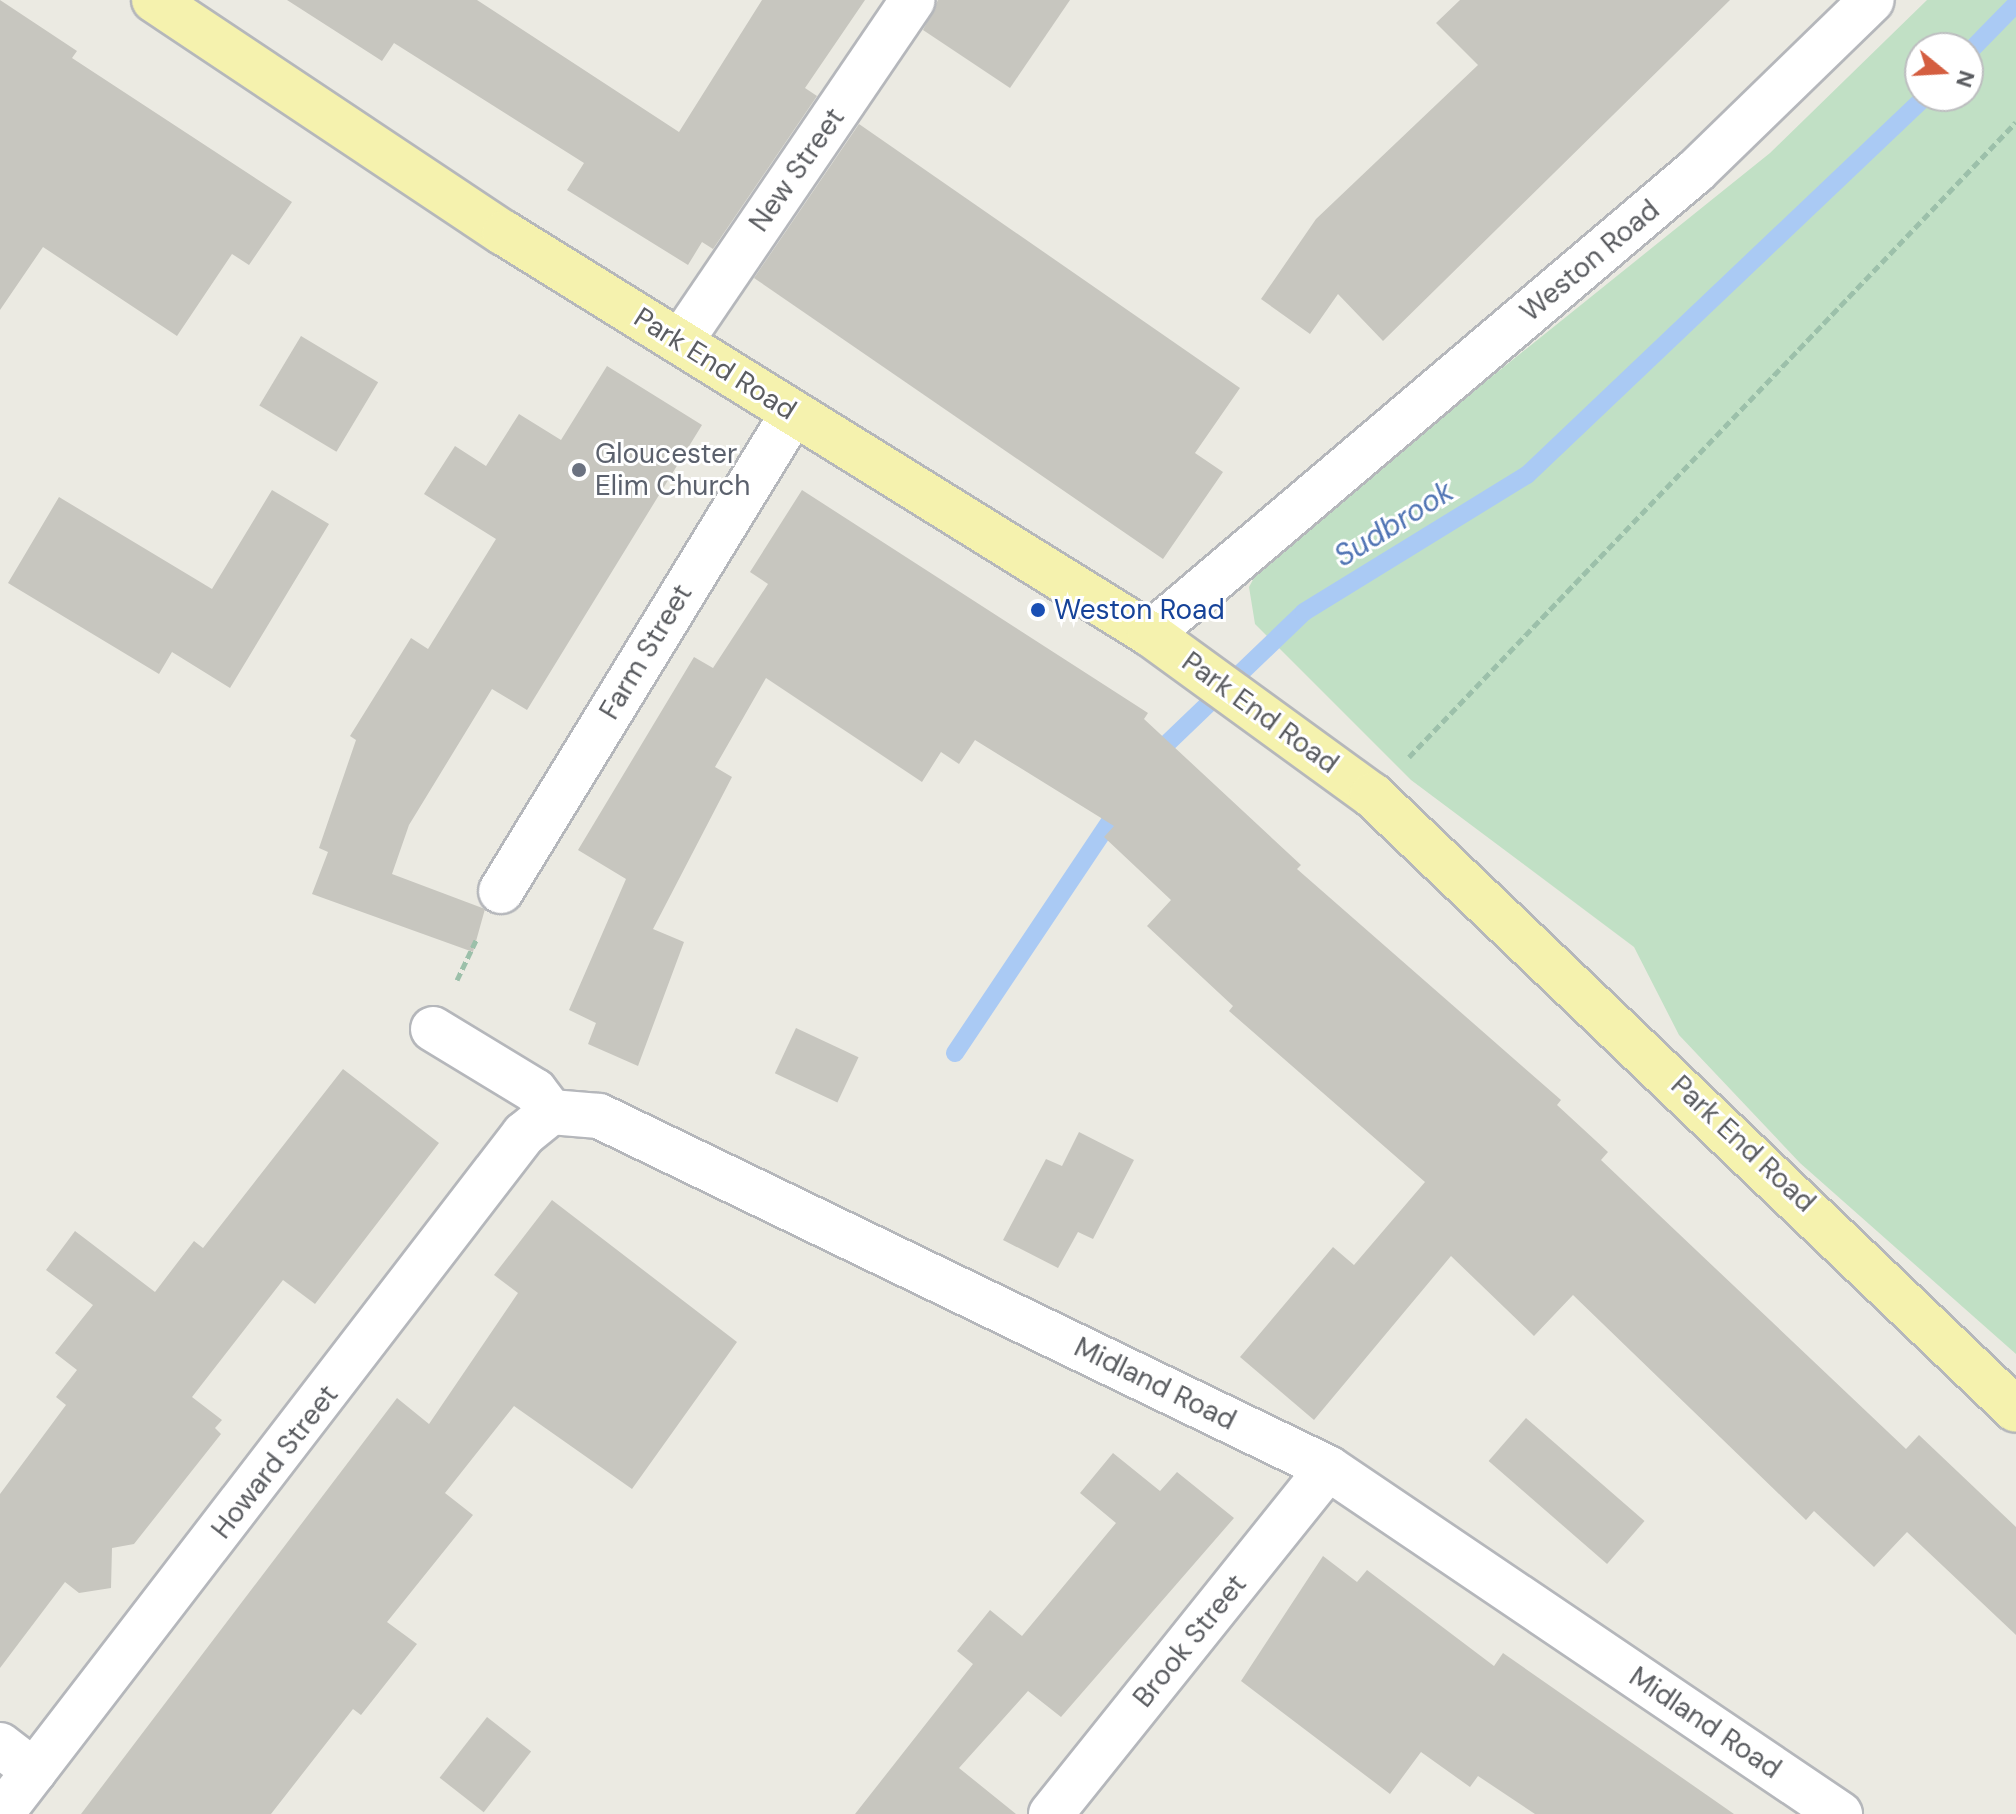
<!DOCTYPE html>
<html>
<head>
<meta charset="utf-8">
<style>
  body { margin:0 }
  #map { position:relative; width:2016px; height:1814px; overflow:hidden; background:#ebeae2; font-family:"DM Sans",sans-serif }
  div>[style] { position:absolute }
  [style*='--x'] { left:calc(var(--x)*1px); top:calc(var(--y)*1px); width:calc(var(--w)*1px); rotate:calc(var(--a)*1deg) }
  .green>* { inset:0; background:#c1e0c5 }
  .stream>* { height:18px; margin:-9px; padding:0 9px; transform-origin:9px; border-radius:9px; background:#aacaf4 }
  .building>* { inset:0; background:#c7c6bf; transform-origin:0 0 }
  .path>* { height:5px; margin-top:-2.5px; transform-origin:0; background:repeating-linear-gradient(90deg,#9cc0aa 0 8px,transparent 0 12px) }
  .roads { filter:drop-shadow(2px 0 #b5b7bb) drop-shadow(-2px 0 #b5b7bb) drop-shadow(0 2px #b5b7bb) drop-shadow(0 -2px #b5b7bb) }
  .minor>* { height:44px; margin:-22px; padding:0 22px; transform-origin:22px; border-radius:22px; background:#fff }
  .major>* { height:44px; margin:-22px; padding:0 22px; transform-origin:22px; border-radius:22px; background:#f5f2ae }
  .dots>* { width:22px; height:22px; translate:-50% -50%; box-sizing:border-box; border:4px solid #fff; border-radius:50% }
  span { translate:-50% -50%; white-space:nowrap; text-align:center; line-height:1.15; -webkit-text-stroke:6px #fff; paint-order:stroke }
  .street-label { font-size:28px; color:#5b5d61 }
  .worship-label { font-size:28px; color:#5b616d }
  .left { translate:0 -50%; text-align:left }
  .transit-label { font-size:28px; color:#164399 }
  .water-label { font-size:30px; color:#5074b4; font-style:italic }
  .north { position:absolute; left:1904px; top:32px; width:80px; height:80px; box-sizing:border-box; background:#fff; border:2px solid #bdbec0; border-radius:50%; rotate:108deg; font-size:22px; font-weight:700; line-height:32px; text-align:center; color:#5b5d61 }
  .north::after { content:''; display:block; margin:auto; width:28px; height:36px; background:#d45e40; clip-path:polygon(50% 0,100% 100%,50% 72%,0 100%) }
</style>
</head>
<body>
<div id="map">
  <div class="green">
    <div style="clip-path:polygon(evenodd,1927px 0,2016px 0,2016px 1354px,1800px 1163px,1679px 1035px,1634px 947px,1411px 780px,1255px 624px,1249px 587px,1309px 478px,1475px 390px,1770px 153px,1927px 0,1920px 48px,1968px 48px,1968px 96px,1920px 96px,1920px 48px)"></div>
  </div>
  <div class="stream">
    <div style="--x:1968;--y:53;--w:69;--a:-45.6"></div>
    <div style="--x:1153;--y:757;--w:209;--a:-43.8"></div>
    <div style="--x:1304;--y:612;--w:262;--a:-31.6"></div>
    <div style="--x:1527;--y:475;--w:550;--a:-43.53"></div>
    <div style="--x:955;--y:1053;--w:298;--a:-56.2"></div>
  </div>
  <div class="building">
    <div style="clip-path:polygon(0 0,77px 51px,72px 58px,292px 202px,249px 265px,232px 254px,177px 336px,43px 247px,0 310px)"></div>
    <div style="clip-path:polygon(287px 0,477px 0,679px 132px,762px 0,865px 0,805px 88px,817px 96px,713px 249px,702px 242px,688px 265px,567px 190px,584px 163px,394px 43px,382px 61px)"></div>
    <div style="clip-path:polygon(938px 0,1070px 0,1010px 88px,923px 30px)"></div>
    <div style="clip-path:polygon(1460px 0,1730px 0,1383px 341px,1338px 294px,1310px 334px,1261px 299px,1316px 219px,1478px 65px,1436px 23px)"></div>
    <div style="clip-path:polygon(859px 124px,1240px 388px,1195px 453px,1223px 472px,1163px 559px,754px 278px)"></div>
    <div style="left:301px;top:336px;width:90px;height:81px;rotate:31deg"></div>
    <div style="clip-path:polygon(607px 366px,702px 425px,527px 710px,492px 689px,409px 825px,392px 874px,485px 909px,473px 952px,312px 894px,328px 852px,319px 848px,356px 740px,350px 736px,411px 638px,428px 649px,496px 539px,424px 494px,455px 446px,486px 466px,519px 414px,561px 440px)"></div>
    <div style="clip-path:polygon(272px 490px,329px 524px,230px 688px,172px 652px,159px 674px,8px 583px,59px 497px,212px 589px)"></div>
    <div style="clip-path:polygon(802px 490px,1148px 713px,1144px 719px,1301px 865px,1297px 869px,1561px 1100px,1557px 1105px,1608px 1152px,1601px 1160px,1906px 1449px,1919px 1435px,2016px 1527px,2016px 1635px,1907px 1532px,1874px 1567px,1814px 1511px,1806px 1520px,1573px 1295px,1534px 1336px,1451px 1256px,1314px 1420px,1240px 1357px,1333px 1247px,1354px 1265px,1425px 1182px,1229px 1011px,1233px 1006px,1147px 926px,1171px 900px,1104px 837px,1114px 826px,975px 740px,959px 764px,941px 752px,922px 782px,766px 678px,715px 767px,732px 777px,653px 929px,684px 942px,638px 1066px,588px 1044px,596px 1023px,569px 1010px,626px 879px,578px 850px,694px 657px,713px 668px,768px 584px,750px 572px)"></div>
    <div style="left:796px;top:1028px;width:69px;height:50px;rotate:25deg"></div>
    <div style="clip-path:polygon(343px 1069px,439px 1143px,315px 1304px,283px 1280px,192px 1397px,222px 1420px,215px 1428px,221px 1434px,134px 1544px,112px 1548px,111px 1588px,79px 1593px,65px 1582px,0 1668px,0 1494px,66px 1405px,56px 1397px,77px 1370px,55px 1353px,93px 1305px,46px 1270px,75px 1231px,155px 1292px,194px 1241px,203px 1248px)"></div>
    <div style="clip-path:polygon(1079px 1132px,1134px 1160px,1093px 1239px,1078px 1232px,1058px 1268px,1003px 1240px,1046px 1159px,1062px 1166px)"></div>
    <div style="clip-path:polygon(552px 1200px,737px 1342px,632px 1489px,514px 1406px,445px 1493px,473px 1515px,387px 1622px,417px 1644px,361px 1715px,353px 1709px,271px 1814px,81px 1814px,397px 1398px,429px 1424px,518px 1293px,494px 1275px)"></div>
    <div style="left:1526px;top:1418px;width:157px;height:57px;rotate:41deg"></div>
    <div style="clip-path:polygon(1113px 1453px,1160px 1491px,1177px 1472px,1234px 1518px,1061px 1717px,1028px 1691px,959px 1768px,1016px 1814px,855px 1814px,973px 1664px,957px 1651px,990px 1610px,1022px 1636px,1116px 1523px,1080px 1493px)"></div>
    <div style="clip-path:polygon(1323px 1556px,1357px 1582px,1367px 1570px,1494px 1666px,1503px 1653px,1734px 1814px,1535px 1814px,1478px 1776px,1470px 1787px,1421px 1752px,1390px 1794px,1241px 1681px)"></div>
    <div style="left:487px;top:1717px;width:56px;height:77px;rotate:38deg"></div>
  </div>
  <div class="path">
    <div style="--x:1409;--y:757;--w:878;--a:-46.29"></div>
    <div style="--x:457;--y:980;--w:47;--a:-64.5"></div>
  </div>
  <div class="roads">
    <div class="minor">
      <div style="--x:681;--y:341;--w:412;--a:-55.8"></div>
      <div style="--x:1150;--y:634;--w:716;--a:-40.3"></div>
      <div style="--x:1696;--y:171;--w:245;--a:-44.2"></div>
      <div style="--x:501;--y:891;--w:560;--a:-58.58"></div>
      <div style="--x:433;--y:1029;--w:119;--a:31.3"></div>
      <div style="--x:535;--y:1091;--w:26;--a:53"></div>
      <div style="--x:551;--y:1112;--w:48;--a:4.8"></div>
      <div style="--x:599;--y:1116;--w:810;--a:25.77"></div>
      <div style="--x:1328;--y:1468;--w:618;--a:34.05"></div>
      <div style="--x:0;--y:1745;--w:43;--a:37.4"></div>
      <div style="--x:1;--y:1814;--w:858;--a:-52.44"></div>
      <div style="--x:524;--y:1134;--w:35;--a:-39"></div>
      <div style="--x:1051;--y:1814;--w:443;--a:-51.3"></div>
    </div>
    <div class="major">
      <div style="--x:154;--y:0;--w:420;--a:33.7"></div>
      <div style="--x:504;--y:233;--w:760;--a:31.83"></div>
      <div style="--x:1150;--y:634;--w:274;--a:36"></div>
      <div style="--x:1372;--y:795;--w:890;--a:43.68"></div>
    </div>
  </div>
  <div class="dots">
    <div style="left:579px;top:470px;background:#6b7280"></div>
    <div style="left:1038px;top:610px;background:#1a4fb4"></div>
  </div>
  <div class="street-label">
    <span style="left:797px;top:170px;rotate:-55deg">New Street</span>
    <span style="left:1590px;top:261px;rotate:-40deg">Weston Road</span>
    <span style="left:715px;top:364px;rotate:32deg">Park End Road</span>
    <span style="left:646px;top:652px;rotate:-59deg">Farm Street</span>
    <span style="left:1260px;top:713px;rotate:36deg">Park End Road</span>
    <span style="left:1743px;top:1144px;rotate:43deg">Park End Road</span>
    <span style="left:1155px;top:1384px;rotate:26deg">Midland Road</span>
    <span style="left:275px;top:1462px;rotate:-52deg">Howard Street</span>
    <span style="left:1190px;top:1641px;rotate:-51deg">Brook Street</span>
    <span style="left:1705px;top:1723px;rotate:34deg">Midland Road</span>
  </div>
  <div class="worship-label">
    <span class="left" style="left:595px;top:470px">Gloucester<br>Elim Church</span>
  </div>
  <div class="transit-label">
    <span class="left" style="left:1054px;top:610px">Weston Road</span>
  </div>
  <div class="water-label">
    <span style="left:1394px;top:524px;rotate:-32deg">Sudbrook</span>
  </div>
  <div class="north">N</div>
</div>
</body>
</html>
